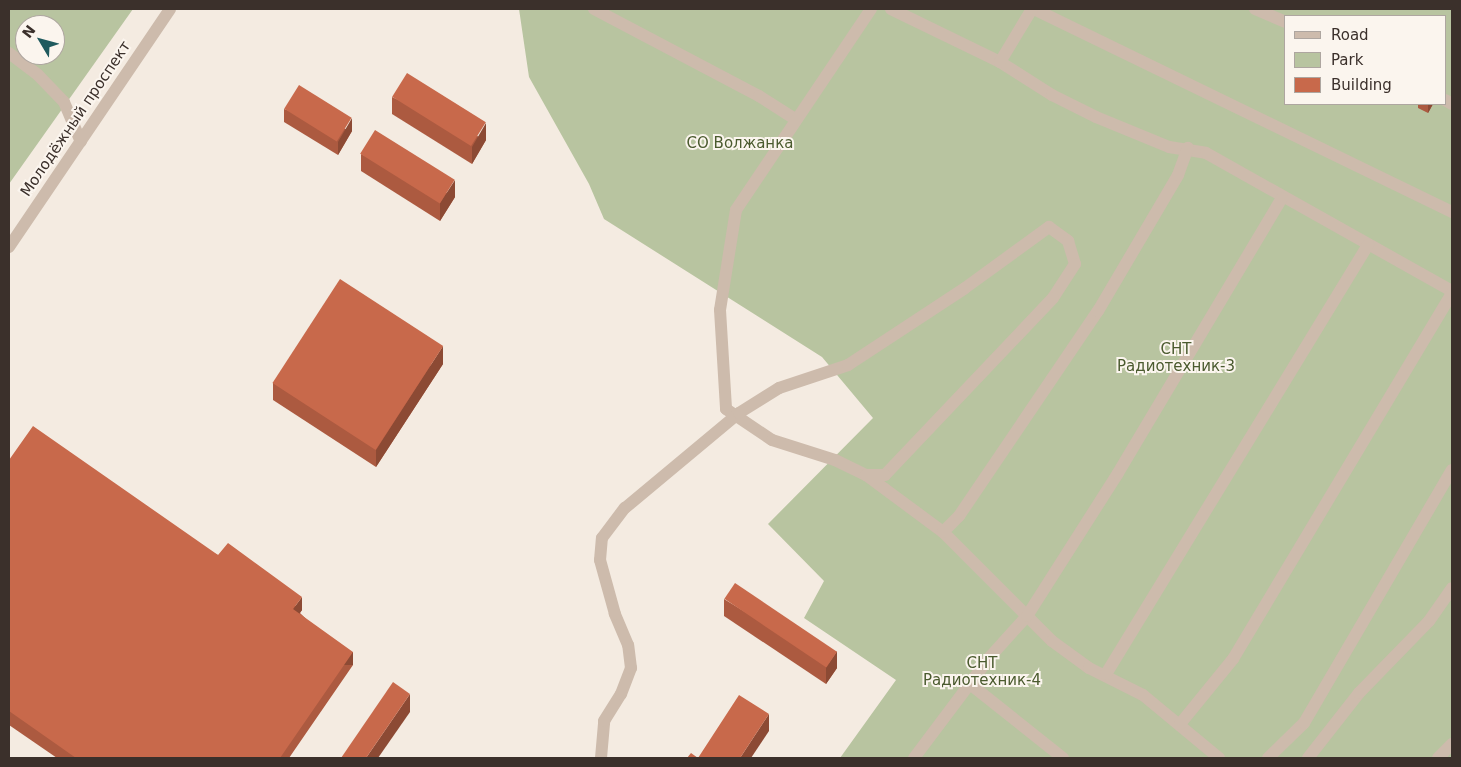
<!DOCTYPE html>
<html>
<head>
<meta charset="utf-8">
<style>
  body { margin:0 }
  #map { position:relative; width:1461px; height:767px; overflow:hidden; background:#f4ebe1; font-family:"DejaVu Sans",sans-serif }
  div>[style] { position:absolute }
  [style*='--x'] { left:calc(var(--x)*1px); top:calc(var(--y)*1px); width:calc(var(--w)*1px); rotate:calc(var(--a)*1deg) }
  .green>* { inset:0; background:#b8c4a0 }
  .minor>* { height:12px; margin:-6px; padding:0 6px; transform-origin:6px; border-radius:6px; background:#cdbbac }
  .wall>* { inset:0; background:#ac5a40 }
  .shaded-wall>* { inset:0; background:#8c4a34; transform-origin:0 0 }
  .building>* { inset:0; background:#c8694b; transform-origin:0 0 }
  span { translate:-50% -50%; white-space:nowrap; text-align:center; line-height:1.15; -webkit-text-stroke:4px #fbf5ee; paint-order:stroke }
  .street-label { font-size:15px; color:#3b302b }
  .park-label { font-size:15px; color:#4a5a2e }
  .frame { position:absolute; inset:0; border:10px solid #3b302b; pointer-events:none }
  .legend { position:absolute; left:1284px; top:15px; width:162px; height:90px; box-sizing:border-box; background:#fbf5ee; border:1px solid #aea6a0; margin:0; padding:6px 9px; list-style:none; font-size:15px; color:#3b302b }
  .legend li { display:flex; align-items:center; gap:10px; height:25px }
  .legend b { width:25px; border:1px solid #aea6a0 }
  .north { position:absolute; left:15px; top:15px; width:50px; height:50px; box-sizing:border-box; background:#fbf5ee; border:1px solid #aea6a0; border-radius:50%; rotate:307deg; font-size:14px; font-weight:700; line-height:20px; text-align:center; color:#3b302b }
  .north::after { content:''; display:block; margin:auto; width:18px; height:22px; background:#1f5a5e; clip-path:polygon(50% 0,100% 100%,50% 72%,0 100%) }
</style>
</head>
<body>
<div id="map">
  <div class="green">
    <div style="clip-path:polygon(evenodd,9px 9px,133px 9px,9px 184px,9px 9px,25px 25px,55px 25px,55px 55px,25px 55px,25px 25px)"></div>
    <div style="clip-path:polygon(evenodd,519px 9px,1452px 9px,1452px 758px,840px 758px,896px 680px,804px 618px,824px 581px,768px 524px,873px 418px,822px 357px,604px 219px,589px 184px,529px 77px,519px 9px,1285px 16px,1445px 16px,1445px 104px,1285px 104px,1285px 16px)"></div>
  </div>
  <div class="minor">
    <div style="--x:594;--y:9;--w:187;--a:27.8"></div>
    <div style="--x:759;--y:96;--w:43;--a:32.6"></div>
    <div style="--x:871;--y:9;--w:242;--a:123.9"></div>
    <div style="--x:736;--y:210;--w:101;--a:99.1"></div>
    <div style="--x:720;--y:310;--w:99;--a:86.5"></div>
    <div style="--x:726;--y:409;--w:55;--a:34"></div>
    <div style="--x:772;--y:440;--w:66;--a:17.6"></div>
    <div style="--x:835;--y:460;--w:34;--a:26"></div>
    <div style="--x:866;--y:475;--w:96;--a:36.5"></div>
    <div style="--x:943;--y:532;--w:154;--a:45"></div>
    <div style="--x:1052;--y:641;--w:46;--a:36.1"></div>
    <div style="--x:1089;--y:668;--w:60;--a:26.6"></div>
    <div style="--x:1143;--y:695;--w:99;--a:39.7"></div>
    <div style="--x:891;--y:9;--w:121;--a:25.9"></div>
    <div style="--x:1000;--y:62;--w:62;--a:32.4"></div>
    <div style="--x:1052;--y:95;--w:49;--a:26.6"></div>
    <div style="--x:1096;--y:117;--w:79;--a:22.3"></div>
    <div style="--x:1169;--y:147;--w:37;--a:9"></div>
    <div style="--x:1206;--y:153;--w:282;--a:29.3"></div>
    <div style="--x:1034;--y:9;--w:465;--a:25.9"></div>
    <div style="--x:1255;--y:9;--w:33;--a:23"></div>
    <div style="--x:9;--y:53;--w:36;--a:37"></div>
    <div style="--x:38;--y:75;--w:37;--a:46"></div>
    <div style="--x:64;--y:102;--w:43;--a:67"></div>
    <div style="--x:1000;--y:62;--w:62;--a:-58.9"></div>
    <div style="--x:1445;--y:100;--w:8;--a:30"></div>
    <div style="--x:9;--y:247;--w:287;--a:-55.9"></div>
    <div style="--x:943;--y:532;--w:23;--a:-45"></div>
    <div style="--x:959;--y:516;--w:248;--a:-55.9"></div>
    <div style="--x:1098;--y:311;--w:158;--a:-59.5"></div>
    <div style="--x:1178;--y:175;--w:29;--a:-70"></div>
    <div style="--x:1106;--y:674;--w:503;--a:-58.59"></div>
    <div style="--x:970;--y:684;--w:119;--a:38.5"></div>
    <div style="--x:1180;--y:724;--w:84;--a:-50.8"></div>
    <div style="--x:1233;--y:659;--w:427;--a:-59.1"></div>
    <div style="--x:601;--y:758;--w:37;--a:-85"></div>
    <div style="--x:604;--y:721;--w:32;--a:-58"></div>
    <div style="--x:621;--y:694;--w:28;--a:-69"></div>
    <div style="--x:631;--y:668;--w:23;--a:-97"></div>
    <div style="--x:628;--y:645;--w:34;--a:-113"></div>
    <div style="--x:615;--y:614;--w:56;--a:-105.5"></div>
    <div style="--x:600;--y:560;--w:22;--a:-85"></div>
    <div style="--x:602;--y:538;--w:38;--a:-53"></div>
    <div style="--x:625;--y:508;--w:148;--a:-39.8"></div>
    <div style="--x:739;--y:413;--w:47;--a:-32"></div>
    <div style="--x:779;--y:388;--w:73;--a:-18.4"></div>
    <div style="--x:848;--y:365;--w:140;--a:-33.3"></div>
    <div style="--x:965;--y:288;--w:104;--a:-36"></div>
    <div style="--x:1049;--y:227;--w:24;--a:36"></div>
    <div style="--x:1068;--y:241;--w:24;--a:73"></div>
    <div style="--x:1075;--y:264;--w:40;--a:122.9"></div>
    <div style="--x:1053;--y:298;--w:244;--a:133.5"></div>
    <div style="--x:885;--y:475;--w:19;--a:180"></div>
    <div style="--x:914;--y:758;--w:125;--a:-53.1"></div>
    <div style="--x:989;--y:658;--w:57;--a:-47.9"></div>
    <div style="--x:1027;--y:616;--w:169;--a:-57.5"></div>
    <div style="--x:1118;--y:473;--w:320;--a:-59.2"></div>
    <div style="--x:1268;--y:758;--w:50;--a:-44.2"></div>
    <div style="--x:1304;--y:723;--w:293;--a:-59.7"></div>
    <div style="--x:1308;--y:758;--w:83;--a:-51.9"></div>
    <div style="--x:1359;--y:693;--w:100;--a:-45.8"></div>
    <div style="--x:1429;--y:621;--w:40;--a:-55.1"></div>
    <div style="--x:1438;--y:758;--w:20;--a:-45"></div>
  </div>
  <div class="wall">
    <div style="clip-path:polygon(392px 97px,486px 140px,472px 164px,392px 114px)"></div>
    <div style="clip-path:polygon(1418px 104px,1433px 104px,1428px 113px,1418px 108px)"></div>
    <div style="clip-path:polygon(284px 109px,352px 131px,338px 155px,284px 122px)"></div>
    <div style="clip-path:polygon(361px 154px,455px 197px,440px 221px,361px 171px)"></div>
    <div style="clip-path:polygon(443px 364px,376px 467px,273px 400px,273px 383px)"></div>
    <div style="clip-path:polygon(9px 460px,218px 555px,302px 610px,300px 613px,353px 665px,289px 758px,57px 758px,9px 725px)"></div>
    <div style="clip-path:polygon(724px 599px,837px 668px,826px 684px,724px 616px)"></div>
  </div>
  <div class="shaded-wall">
    <div style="clip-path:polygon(1428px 104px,1433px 104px,1428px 113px)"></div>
    <div style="clip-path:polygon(352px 118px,352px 131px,338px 155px,338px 142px)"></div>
    <div style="clip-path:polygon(486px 123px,486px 140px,472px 164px,472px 147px)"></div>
    <div style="clip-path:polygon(455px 180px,455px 197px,440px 221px,440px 203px)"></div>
    <div style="clip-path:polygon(443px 346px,443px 364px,376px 467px,376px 450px)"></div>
    <div style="clip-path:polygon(302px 597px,302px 610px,293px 622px,293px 609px)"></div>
    <div style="clip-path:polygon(837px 651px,837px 668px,826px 684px,826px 667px)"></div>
    <div style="left:353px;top:652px;width:13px;height:129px;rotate:90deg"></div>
    <div style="clip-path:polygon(410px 694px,410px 712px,378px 758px,366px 758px)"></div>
    <div style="clip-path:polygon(769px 714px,769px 731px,751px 758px,740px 758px)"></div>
  </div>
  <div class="building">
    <div style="left:407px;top:73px;width:93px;height:28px;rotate:32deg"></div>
    <div style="left:299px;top:85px;width:62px;height:28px;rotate:32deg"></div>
    <div style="left:375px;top:130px;width:94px;height:28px;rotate:32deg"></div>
    <div style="left:340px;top:279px;width:123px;height:124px;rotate:33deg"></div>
    <div style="clip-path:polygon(33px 426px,218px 555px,228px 543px,302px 597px,293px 609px,353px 652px,280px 758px,76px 758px,9px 711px,9px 460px)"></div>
    <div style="left:735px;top:583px;width:123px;height:19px;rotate:34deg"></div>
    <div style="clip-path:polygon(393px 682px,410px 694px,366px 758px,341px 758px)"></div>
    <div style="clip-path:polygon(739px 695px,769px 714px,740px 758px,687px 758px,691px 753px,698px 758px)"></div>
  </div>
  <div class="street-label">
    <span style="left:76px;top:119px;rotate:-56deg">Молодёжный проспект</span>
  </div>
  <div class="park-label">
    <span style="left:740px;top:144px">СО Волжанка</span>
    <span style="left:1176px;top:358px">СНТ<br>Радиотехник-3</span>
    <span style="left:982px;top:672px">СНТ<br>Радиотехник-4</span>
  </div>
  <div class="frame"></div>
  <ul class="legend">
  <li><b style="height:6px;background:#cdbbac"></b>Road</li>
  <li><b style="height:14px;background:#b8c4a0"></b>Park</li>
  <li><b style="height:14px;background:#c8694b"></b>Building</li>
  </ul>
  <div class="north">N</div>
</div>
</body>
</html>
